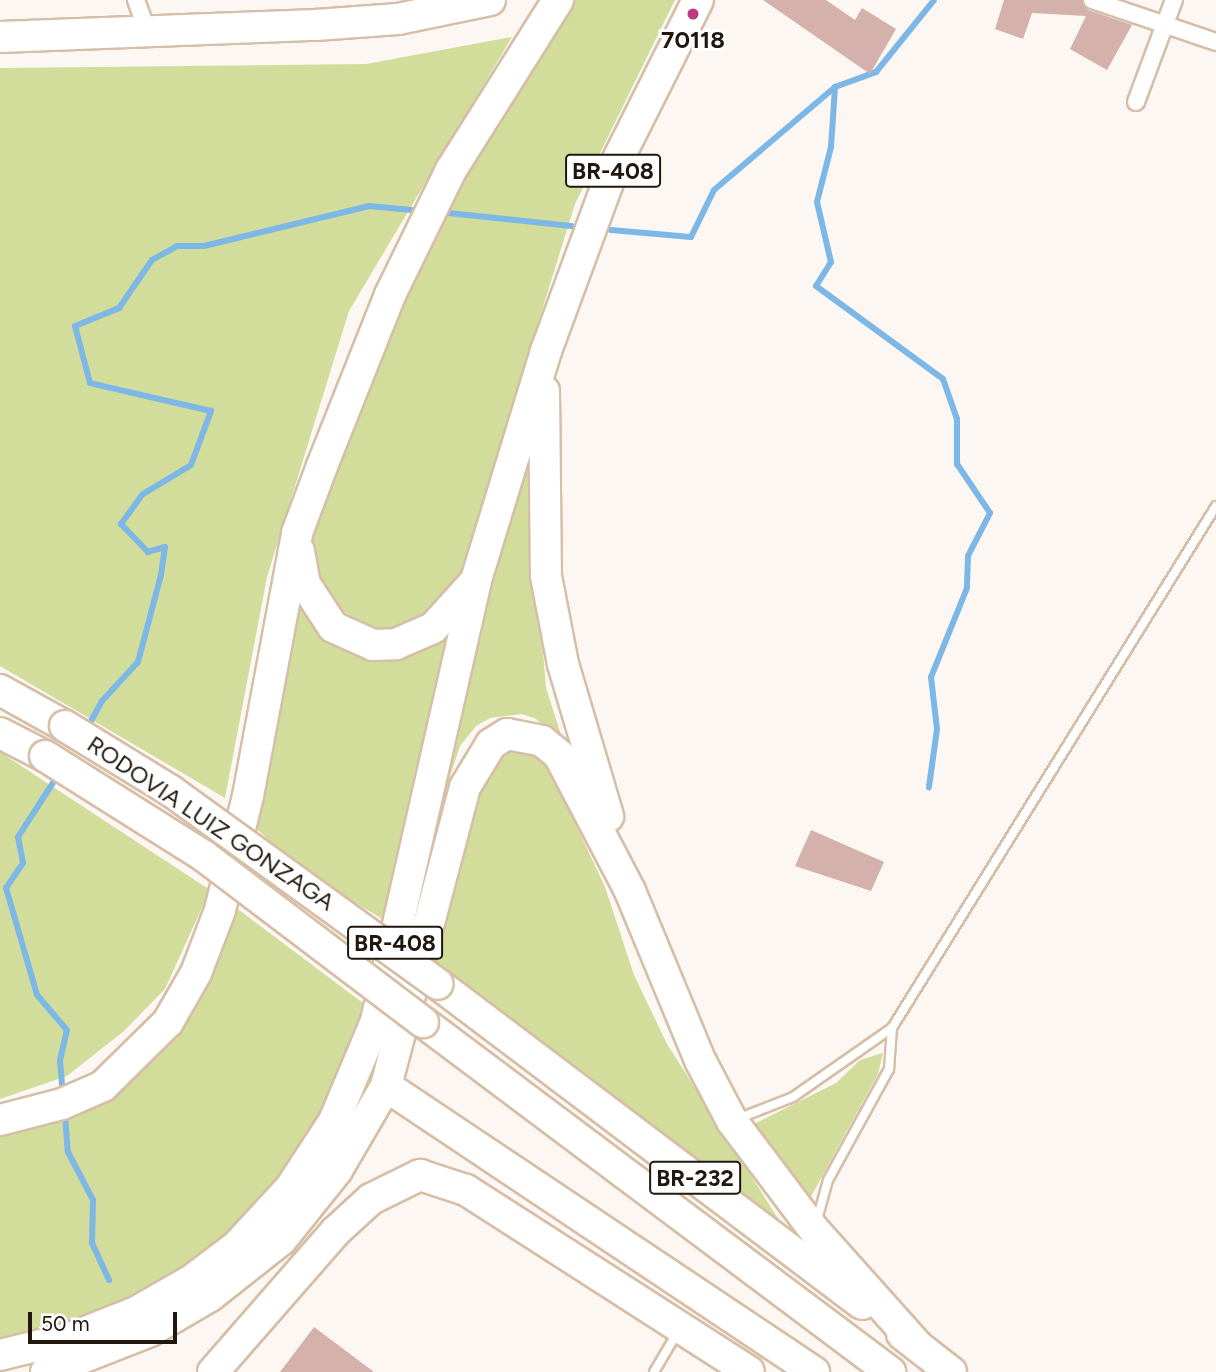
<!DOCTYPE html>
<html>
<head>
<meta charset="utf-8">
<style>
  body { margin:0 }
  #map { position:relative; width:1216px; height:1372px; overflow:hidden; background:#fcf7f2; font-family:Figtree,sans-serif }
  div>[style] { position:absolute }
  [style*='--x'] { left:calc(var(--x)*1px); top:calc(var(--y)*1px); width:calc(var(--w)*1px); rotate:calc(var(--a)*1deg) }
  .green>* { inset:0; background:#d2dd9b }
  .stream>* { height:6px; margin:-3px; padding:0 3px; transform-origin:3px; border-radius:3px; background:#7db7e5 }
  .building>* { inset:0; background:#d4b1aa }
  .roads { filter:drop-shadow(2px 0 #d6bea7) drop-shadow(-2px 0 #d6bea7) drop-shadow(0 2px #d6bea7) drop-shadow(0 -2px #d6bea7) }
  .lane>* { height:8px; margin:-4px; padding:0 4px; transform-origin:4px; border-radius:4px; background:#fff }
  .street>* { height:16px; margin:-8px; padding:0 8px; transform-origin:8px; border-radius:8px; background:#fff }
  .highway>* { height:30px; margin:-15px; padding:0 15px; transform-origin:15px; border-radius:15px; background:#fff }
  .bridges { filter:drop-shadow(2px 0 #d6bea7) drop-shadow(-2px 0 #d6bea7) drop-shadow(0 2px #d6bea7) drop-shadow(0 -2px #d6bea7) }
  .highway-bridge>* { height:30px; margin:-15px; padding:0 15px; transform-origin:15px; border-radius:15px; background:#fff }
  .dots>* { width:19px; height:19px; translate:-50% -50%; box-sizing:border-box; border:4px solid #fff; border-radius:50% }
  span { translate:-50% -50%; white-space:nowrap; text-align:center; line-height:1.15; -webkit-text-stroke:6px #fff; paint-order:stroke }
  .shield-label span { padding:2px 5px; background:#fff; border:2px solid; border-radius:5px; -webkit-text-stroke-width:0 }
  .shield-label { font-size:23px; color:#20170f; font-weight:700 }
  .poi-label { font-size:24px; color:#20170f; font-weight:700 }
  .street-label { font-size:24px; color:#20170f }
  .scale { position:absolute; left:28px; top:1312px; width:149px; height:32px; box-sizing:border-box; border:4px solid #20170f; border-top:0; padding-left:9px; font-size:21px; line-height:24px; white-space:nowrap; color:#20170f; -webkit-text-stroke:5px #fff; paint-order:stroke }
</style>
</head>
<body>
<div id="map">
  <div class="green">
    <div style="clip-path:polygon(572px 0,675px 0,575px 204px,452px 600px,415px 628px,380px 633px,321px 598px,309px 554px,349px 420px,491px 118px)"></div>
    <div style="clip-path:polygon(512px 37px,349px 311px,267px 577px,225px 798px,0 666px,0 68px,366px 64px)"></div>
    <div style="clip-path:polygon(534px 453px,535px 554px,546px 688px,565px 747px,536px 719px,522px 714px,490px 718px,476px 726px,460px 746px,448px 782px,406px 940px,518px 465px)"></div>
    <div style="clip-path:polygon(294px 585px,319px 633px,350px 652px,388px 660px,419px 650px,453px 624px,388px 922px,307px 875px,249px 822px)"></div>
    <div style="clip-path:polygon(510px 747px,526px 747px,551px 771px,605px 887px,634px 975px,667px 1044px,788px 1234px,428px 976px,460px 831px,489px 759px)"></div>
    <div style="clip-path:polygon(0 752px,210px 890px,165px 989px,124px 1031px,67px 1076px,0 1099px)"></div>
    <div style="clip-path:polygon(235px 907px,371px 1009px,328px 1116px,276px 1196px,211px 1256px,126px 1303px,31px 1338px,0 1340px,0 1132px,111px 1088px)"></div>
    <div style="clip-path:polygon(883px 1053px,878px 1074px,807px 1204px,750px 1126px,836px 1083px,860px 1060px)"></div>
  </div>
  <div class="stream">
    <div style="--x:835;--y:87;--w:60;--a:93.8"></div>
    <div style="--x:831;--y:147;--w:57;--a:104.3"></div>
    <div style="--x:817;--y:202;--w:62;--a:76.9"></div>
    <div style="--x:831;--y:262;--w:28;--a:122"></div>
    <div style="--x:816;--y:286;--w:157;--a:36.2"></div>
    <div style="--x:943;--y:379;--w:42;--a:70.7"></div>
    <div style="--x:957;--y:419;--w:45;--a:90"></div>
    <div style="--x:957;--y:464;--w:59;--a:56"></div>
    <div style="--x:990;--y:513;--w:48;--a:117.1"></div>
    <div style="--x:968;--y:556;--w:32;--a:92"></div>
    <div style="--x:967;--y:588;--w:96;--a:112"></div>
    <div style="--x:931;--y:677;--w:52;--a:83.4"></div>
    <div style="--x:937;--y:729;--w:59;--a:97.9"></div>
    <div style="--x:448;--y:213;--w:124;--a:6"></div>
    <div style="--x:611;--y:230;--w:80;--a:5"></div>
    <div style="--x:691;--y:237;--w:52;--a:-63.9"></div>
    <div style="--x:714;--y:190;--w:159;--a:-40.4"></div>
    <div style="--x:835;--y:87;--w:44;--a:-20.1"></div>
    <div style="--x:876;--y:72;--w:92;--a:-51.1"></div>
    <div style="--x:86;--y:730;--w:33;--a:-61"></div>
    <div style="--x:102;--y:701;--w:53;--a:-47.3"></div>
    <div style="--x:138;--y:662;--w:90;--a:-75.2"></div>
    <div style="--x:161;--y:575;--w:28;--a:-82"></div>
    <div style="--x:165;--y:547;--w:18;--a:164"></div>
    <div style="--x:148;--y:552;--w:39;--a:-134"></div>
    <div style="--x:121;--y:524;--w:37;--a:-54"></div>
    <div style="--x:143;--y:494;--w:56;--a:-31.1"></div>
    <div style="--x:191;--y:465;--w:58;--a:-69.7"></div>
    <div style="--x:211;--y:411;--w:124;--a:-167"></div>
    <div style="--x:90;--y:383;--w:59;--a:-104.7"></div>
    <div style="--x:75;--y:326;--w:48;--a:-22.2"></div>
    <div style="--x:119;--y:308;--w:58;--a:-55.5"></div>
    <div style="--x:152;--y:260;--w:29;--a:-29"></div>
    <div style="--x:177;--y:246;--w:27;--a:0"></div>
    <div style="--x:204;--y:246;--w:170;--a:-13.6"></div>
    <div style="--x:369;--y:206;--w:53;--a:5.4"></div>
    <div style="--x:58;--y:775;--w:74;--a:122.8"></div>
    <div style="--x:18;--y:837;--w:26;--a:79"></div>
    <div style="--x:23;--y:863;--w:30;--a:124"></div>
    <div style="--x:6;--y:888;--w:111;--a:73.8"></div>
    <div style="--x:37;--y:995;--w:46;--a:49.4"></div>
    <div style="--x:67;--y:1030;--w:32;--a:103"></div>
    <div style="--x:60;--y:1061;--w:34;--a:85"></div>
    <div style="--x:65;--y:1113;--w:39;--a:86"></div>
    <div style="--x:68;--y:1152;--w:54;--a:62.5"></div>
    <div style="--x:93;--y:1200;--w:43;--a:91.3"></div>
    <div style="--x:92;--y:1243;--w:41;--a:65.3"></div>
  </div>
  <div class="building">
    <div style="clip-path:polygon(763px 0,826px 0,855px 20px,862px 8px,896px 29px,870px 74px)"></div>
    <div style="clip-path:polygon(1004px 0,1082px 0,1088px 10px,1132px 25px,1107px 70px,1070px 49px,1086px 16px,1032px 13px,1023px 39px,995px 29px)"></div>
    <div style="clip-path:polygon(811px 830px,884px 862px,871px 891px,795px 866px)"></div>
    <div style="clip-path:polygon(314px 1327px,374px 1372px,280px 1372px)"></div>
  </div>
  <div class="roads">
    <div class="lane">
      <div style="--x:737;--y:1119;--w:60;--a:-21.4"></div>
      <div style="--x:793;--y:1097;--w:121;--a:-34.9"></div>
      <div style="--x:892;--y:1028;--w:614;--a:-58.17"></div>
      <div style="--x:817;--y:1220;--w:41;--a:-74.6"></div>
      <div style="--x:828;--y:1180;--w:127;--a:-61.2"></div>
      <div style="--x:889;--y:1069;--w:41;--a:-85.8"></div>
      <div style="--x:654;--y:1372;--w:45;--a:-59.5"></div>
    </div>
    <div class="street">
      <div style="--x:136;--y:0;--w:30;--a:70"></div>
      <div style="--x:1092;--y:0;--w:131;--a:18.7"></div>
      <div style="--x:1136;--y:102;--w:109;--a:-69.6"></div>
    </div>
    <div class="highway">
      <div style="--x:0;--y:37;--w:316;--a:-2.2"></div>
      <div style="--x:316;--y:25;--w:82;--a:-4.2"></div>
      <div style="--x:398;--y:19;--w:94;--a:-11.7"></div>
      <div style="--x:544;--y:391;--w:185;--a:89.4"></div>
      <div style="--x:546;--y:576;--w:90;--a:79.1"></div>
      <div style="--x:563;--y:664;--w:159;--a:73.5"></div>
      <div style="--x:299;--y:551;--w:34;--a:80"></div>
      <div style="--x:305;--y:584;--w:51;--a:56.9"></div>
      <div style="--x:333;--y:627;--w:44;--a:24.2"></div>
      <div style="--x:373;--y:645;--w:23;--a:-2"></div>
      <div style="--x:396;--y:644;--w:40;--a:-23.4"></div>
      <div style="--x:433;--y:628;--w:58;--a:-47.8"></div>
      <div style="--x:0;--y:690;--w:74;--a:29"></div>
      <div style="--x:0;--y:733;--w:51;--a:27.1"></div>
      <div style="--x:438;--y:984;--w:531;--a:37.04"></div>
      <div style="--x:423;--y:1022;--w:584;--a:36.85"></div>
      <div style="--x:386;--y:1086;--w:515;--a:33.75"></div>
      <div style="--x:0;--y:1120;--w:64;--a:-14.5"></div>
      <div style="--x:62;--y:1104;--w:45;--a:-23.7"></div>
      <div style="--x:103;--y:1086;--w:91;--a:-44.6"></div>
      <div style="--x:168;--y:1022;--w:56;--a:-60.3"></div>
      <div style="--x:196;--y:973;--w:67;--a:-69.1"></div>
      <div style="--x:220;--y:910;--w:117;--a:-76.2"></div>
      <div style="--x:248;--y:796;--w:268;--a:-79.4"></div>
      <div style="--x:297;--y:533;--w:72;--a:-69.5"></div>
      <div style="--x:322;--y:466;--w:184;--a:-68.3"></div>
      <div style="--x:390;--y:295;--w:139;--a:-64"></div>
      <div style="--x:451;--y:170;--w:201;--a:-57.8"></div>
      <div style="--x:902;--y:1334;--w:62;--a:37.8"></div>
      <div style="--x:0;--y:1355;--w:75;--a:-13.9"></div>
      <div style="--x:73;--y:1337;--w:68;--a:-21.6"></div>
      <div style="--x:136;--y:1312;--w:64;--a:-29.7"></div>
      <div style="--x:192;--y:1280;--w:56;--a:-37.1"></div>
      <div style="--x:237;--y:1246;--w:80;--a:-47.5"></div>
      <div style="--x:291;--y:1187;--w:79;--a:-56.9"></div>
      <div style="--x:334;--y:1121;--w:108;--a:-67.2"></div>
      <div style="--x:376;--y:1021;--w:452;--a:-77.2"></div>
      <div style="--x:476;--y:580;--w:239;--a:-73"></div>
      <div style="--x:546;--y:351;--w:194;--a:-69.8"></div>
      <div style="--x:613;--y:169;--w:189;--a:-63.3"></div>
      <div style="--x:46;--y:1372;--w:112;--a:-21.5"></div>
      <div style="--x:150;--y:1331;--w:69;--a:-30.3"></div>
      <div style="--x:210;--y:1296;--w:90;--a:-38.3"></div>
      <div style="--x:281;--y:1240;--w:90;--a:-51.3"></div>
      <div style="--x:337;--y:1170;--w:97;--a:-59.7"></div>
      <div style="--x:386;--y:1086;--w:309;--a:-75.2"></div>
      <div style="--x:465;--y:787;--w:50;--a:-58.8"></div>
      <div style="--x:491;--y:744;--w:19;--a:-32"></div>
      <div style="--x:507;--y:734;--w:36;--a:11"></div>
      <div style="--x:542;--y:741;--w:22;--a:39"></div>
      <div style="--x:559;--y:755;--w:153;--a:62.4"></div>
      <div style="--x:630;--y:891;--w:185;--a:67.5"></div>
      <div style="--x:701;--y:1062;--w:67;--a:62.3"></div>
      <div style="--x:732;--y:1121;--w:138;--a:53"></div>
      <div style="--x:815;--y:1231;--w:154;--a:48.2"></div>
      <div style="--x:213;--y:1372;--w:186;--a:-48.9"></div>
      <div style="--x:335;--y:1232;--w:49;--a:-42.5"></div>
      <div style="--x:371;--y:1199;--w:55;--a:-26.1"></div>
      <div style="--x:420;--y:1175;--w:48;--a:18.1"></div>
      <div style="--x:466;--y:1190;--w:336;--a:32.7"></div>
    </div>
  </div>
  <div class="bridges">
    <div class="highway-bridge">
      <div style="--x:65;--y:726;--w:124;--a:31.5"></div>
      <div style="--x:171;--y:791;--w:329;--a:35.9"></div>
      <div style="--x:45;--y:756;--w:188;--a:32.2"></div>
      <div style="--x:204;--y:856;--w:275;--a:37.2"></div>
    </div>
  </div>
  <div class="dots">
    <div style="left:693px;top:14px;background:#bc3981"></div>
  </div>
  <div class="shield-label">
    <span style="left:613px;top:171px">BR-408</span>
    <span style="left:395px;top:943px">BR-408</span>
    <span style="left:695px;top:1178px">BR-232</span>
  </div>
  <div class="poi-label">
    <span style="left:693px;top:40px">70118</span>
  </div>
  <div class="street-label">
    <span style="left:211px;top:823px;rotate:34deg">RODOVIA LUIZ GONZAGA</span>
  </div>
  <div class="scale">50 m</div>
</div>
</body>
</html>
